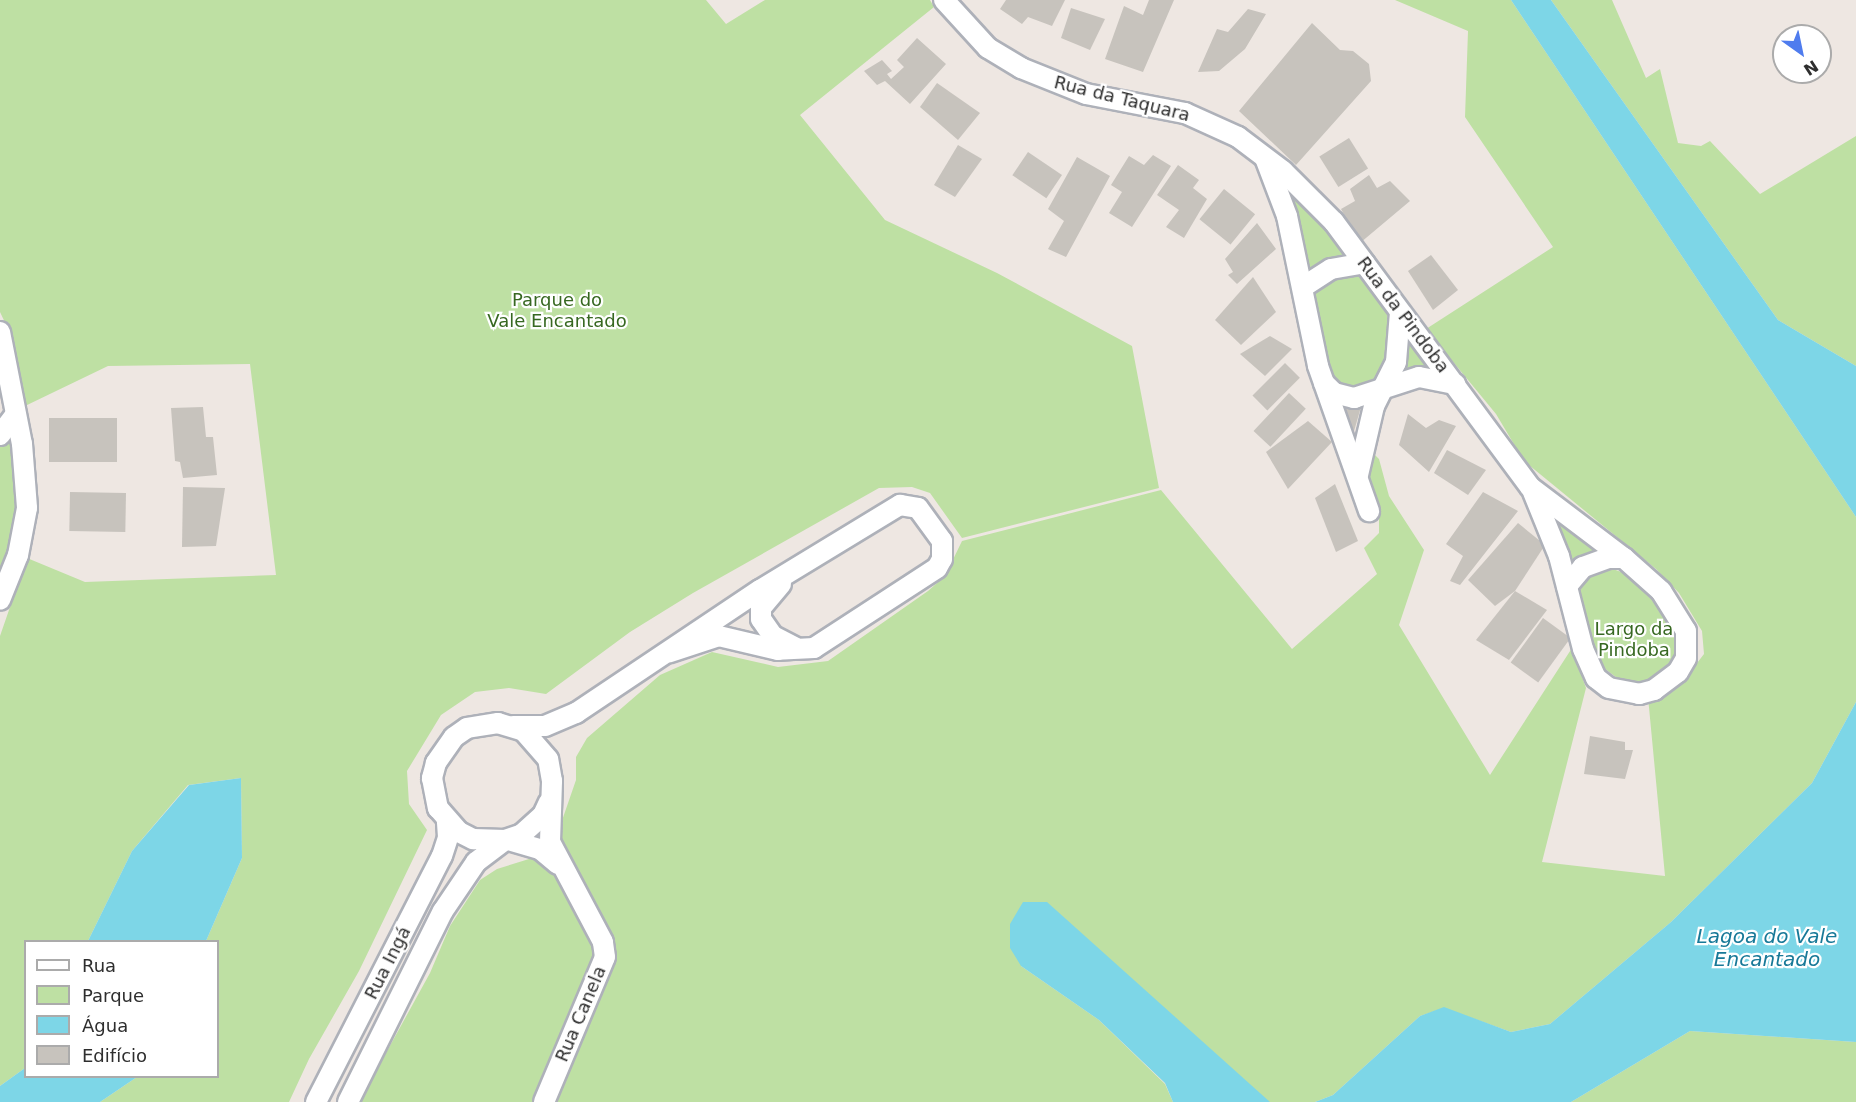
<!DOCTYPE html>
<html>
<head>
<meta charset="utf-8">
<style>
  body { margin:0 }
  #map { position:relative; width:1856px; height:1102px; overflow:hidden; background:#eee7e2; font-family:"DejaVu Sans",sans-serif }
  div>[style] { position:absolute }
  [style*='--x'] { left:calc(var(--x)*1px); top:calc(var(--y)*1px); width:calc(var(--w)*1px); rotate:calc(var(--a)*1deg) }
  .green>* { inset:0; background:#bee0a3 }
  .water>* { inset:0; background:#7dd6e7 }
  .building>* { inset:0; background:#c7c3bd; transform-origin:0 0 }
  .roads { filter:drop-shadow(2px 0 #aeb1b9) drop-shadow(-2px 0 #aeb1b9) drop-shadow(0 2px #aeb1b9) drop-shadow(0 -2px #aeb1b9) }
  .minor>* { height:20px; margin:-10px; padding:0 10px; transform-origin:10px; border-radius:10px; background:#fff }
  span { translate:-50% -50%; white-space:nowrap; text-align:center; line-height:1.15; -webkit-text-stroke:4.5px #fff; paint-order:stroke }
  .street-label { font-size:18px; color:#2e2e2e }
  .park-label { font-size:18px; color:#376821 }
  .water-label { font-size:20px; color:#187998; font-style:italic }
  .legend { position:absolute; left:24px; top:940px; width:195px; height:138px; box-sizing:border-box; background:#fff; border:2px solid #ababab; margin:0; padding:8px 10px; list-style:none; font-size:18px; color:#2e2e2e }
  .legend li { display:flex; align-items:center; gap:12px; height:30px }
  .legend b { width:30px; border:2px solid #ababab }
  .north { position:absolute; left:1772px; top:24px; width:60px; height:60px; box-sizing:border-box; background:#fff; border:2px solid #ababab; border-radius:50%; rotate:147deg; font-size:16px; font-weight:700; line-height:24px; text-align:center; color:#2e2e2e }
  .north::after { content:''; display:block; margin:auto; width:21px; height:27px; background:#4f7cee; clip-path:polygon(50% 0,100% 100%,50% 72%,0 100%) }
</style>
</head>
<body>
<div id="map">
  <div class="green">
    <div style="clip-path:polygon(0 0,706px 0,726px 24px,765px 0,930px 0,934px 7px,800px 115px,885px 220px,997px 273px,1132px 346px,1159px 488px,962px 538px,930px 493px,912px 487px,879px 488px,693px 593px,630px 632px,546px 694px,509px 688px,475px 692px,441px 715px,407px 771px,409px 804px,427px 830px,359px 971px,309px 1059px,289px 1102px,100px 1102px,137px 1077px,218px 1076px,218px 942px,206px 941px,242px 858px,241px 778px,188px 785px,132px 851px,88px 941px,26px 942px,25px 1068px,0 1086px,0 636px,27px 558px,85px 582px,276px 575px,250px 364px,108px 366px,25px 406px,9px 331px,0 312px)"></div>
    <div style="clip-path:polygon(1395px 0,1511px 0,1856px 517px,1856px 702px,1812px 783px,1671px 922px,1550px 1024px,1511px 1032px,1444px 1008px,1420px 1016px,1333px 1095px,1315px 1102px,1269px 1102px,1047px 903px,1021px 966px,1099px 1020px,1165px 1084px,1173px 1102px,359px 1102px,430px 973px,450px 926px,480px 880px,497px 869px,529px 859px,557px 835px,576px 780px,576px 757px,587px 738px,660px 675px,712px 652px,778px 667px,828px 661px,928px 591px,945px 576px,962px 541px,1161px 490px,1292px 649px,1377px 574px,1364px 548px,1379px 533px,1379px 516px,1368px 482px,1374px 454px,1379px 459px,1389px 496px,1424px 550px,1399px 625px,1490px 775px,1572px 648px,1586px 688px,1542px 862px,1665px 876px,1648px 697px,1694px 667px,1704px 654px,1702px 631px,1679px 593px,1656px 569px,1524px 461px,1496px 414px,1426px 329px,1553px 247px,1465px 117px,1468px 31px)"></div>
    <div style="clip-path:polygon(1551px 0,1612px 0,1646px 78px,1660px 69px,1678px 143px,1701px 146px,1710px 141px,1760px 194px,1856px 136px,1856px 366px,1778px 320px)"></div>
    <div style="clip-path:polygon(1276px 172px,1325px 222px,1386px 306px,1391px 348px,1385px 370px,1374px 383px,1344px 391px,1328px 372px)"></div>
    <div style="clip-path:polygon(1409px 335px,1440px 373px,1395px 377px,1406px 359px)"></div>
    <div style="clip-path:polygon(14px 431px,19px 483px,16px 520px,0 580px,0 445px)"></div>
    <div style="clip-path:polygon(1550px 513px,1601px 551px,1579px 560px,1570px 568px)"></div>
    <div style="clip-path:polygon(1613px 569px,1629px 575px,1670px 620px,1678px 653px,1668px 671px,1655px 681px,1625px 684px,1600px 665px,1592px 648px,1578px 595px,1588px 575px)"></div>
    <div style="clip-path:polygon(1690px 1031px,1856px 1042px,1856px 1102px,1571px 1102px)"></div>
  </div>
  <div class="water">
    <div style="clip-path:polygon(1511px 0,1551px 0,1778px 320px,1856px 366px,1856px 517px)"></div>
    <div style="clip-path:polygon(1856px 702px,1856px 1042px,1690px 1031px,1571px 1102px,1315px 1102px,1333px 1095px,1420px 1016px,1444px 1007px,1511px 1032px,1550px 1024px,1671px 922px,1812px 783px)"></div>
    <div style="clip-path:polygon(241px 778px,242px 858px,206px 941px,88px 941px,132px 851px,189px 785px)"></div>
    <div style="clip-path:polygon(1023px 902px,1047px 902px,1270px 1102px,1173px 1102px,1165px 1083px,1099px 1020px,1021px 966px,1010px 948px,1010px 924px)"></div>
    <div style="clip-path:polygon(25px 1068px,26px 1076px,137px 1077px,100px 1102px,0 1102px,0 1086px)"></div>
  </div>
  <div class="building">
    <div style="clip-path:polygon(1006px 0,1065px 0,1052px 26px,1028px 17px,1022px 24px,1000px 9px)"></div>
    <div style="clip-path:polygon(1149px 0,1174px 0,1143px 72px,1105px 59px,1124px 6px,1143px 15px)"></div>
    <div style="clip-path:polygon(1071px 8px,1105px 19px,1090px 50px,1061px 38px)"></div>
    <div style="clip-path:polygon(1248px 9px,1266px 14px,1245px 49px,1219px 71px,1198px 72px,1217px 29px,1228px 32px)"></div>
    <div style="clip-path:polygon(1312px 23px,1340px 50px,1353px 51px,1369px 64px,1371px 81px,1296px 165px,1239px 111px)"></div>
    <div style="clip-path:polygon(917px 38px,946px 64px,910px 104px,885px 81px,877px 85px,864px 71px,882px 60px,892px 71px,887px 74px,891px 79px,904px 67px,897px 60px)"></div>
    <div style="clip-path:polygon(937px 83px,980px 113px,958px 140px,920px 107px)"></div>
    <div style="left:1349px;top:138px;width:36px;height:35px;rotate:58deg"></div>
    <div style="clip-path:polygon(958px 145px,982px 159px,955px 197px,934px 185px)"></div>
    <div style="left:1028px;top:152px;width:41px;height:28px;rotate:34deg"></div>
    <div style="clip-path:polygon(1153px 155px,1171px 166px,1132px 227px,1109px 213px,1122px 192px,1111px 185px,1129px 156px,1144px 165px)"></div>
    <div style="clip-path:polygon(1077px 157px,1110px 176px,1066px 257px,1048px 249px,1064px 221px,1048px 209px)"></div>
    <div style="clip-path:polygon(1178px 165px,1199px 180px,1193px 188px,1207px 199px,1184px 238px,1166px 227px,1179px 210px,1157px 195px)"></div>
    <div style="clip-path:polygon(1369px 175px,1377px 188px,1390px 181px,1410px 201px,1360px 243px,1341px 209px,1355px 201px,1350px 189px)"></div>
    <div style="left:1224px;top:189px;width:40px;height:39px;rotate:39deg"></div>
    <div style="clip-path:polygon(1257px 223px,1276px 249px,1237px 284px,1228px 275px,1233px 272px,1225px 259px)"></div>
    <div style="clip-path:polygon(1431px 255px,1458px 290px,1433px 310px,1408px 271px)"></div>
    <div style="clip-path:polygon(1253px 277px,1276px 312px,1241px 345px,1215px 320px)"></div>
    <div style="clip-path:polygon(1270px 336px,1292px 349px,1265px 376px,1240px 354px)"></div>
    <div style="left:1285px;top:363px;width:21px;height:46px;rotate:45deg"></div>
    <div style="left:1289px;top:393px;width:23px;height:52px;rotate:43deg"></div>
    <div style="clip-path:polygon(1334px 402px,1361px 407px,1350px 445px)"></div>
    <div style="clip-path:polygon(203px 407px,206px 437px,213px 437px,217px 475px,183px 478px,180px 462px,175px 461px,171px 408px)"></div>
    <div style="clip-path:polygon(1408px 414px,1426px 428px,1439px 420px,1456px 426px,1429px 472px,1399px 445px)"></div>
    <div style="left:117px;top:418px;width:44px;height:68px;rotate:90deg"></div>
    <div style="clip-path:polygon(1308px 421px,1332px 442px,1288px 489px,1266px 452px)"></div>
    <div style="clip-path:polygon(1447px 450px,1486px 470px,1468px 495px,1434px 473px)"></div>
    <div style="clip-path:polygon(1335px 484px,1358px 541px,1336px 552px,1315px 498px)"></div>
    <div style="clip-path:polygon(183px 487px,225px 488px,216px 546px,182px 547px)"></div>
    <div style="left:70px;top:492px;width:56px;height:39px;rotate:1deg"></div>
    <div style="clip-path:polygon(1483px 492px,1518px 511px,1460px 585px,1450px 581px,1463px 556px,1446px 544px)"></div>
    <div style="clip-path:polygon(1518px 523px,1545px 545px,1515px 591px,1495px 606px,1468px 580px)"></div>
    <div style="clip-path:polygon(1515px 591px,1547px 610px,1509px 660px,1476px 640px)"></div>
    <div style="left:1543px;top:618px;width:34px;height:55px;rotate:36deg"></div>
    <div style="clip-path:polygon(1590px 736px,1625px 742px,1625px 750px,1633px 750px,1625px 779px,1584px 774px)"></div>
  </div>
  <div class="roads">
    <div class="minor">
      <div style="--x:944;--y:0;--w:65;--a:47.5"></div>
      <div style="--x:988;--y:48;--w:39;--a:31"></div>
      <div style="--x:1021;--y:68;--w:70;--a:21.8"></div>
      <div style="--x:1086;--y:94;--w:101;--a:10.9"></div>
      <div style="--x:1185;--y:113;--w:58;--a:24.4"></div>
      <div style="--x:1238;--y:137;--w:56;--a:37.1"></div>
      <div style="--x:1283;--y:171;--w:72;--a:45"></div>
      <div style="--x:1334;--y:222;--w:330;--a:53.5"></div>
      <div style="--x:1530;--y:487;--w:118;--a:37.1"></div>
      <div style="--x:1265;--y:158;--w:62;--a:69.2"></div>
      <div style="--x:1287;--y:216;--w:153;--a:78.3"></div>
      <div style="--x:1318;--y:366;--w:154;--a:70.6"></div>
      <div style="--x:1303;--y:287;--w:33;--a:-33"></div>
      <div style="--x:1331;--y:269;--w:34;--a:-10"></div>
      <div style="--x:0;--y:332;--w:114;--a:78.9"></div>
      <div style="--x:22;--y:444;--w:64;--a:85.5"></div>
      <div style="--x:27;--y:508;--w:48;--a:100.8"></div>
      <div style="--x:18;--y:555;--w:48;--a:111.8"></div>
      <div style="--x:1324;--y:383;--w:14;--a:45"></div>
      <div style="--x:1334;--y:393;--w:21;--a:14"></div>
      <div style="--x:1354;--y:398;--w:68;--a:-17.9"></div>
      <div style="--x:1419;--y:377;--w:37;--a:11"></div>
      <div style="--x:0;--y:435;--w:26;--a:-53"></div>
      <div style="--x:1358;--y:475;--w:71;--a:-76.9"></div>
      <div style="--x:1374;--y:406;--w:49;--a:-63.4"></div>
      <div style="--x:1396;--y:362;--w:50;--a:-85.4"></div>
      <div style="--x:1533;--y:492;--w:69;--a:67.9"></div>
      <div style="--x:1559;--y:556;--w:96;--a:75.5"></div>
      <div style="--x:1583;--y:649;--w:32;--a:66"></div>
      <div style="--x:1596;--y:678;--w:16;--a:38"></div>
      <div style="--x:1609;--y:688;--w:31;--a:11"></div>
      <div style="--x:1639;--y:694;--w:16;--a:-15"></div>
      <div style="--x:1654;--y:690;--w:30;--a:-37"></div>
      <div style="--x:1678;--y:672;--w:16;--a:-60"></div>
      <div style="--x:1686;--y:658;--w:27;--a:-90"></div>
      <div style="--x:1686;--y:631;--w:47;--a:-122"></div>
      <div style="--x:1661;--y:591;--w:50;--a:-138.3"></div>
      <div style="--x:1624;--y:558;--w:16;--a:180"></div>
      <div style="--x:1608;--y:558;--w:27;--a:160"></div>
      <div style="--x:1583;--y:567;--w:25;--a:130"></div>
      <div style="--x:781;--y:584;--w:31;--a:130"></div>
      <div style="--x:761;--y:608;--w:11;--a:90"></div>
      <div style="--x:761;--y:619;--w:21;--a:55"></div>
      <div style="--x:773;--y:636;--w:25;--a:27"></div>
      <div style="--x:513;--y:726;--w:32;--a:0"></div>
      <div style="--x:545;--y:726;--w:34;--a:-23"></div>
      <div style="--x:576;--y:713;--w:221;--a:-33.8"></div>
      <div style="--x:760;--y:590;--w:164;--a:-31.3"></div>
      <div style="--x:900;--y:505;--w:18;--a:9"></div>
      <div style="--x:918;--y:508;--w:41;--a:54"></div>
      <div style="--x:942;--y:541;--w:18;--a:90"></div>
      <div style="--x:942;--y:559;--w:10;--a:119"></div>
      <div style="--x:937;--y:568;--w:147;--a:147"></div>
      <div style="--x:814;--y:648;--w:36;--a:177"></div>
      <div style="--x:778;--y:650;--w:61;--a:-166.7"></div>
      <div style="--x:719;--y:636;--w:52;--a:161.9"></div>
      <div style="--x:508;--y:840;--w:33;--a:16"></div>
      <div style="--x:540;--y:849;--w:23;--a:40"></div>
      <div style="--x:316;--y:1102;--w:276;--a:-62.9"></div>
      <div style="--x:442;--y:856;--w:20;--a:-72"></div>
      <div style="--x:448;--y:837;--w:16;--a:-94"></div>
      <div style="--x:348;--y:1102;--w:213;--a:-63.6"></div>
      <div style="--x:443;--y:911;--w:59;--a:-56"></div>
      <div style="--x:476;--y:862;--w:36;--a:-37"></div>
      <div style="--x:544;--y:1102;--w:157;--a:-67.2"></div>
      <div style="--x:605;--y:957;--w:15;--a:-98"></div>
      <div style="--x:603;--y:942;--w:113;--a:-117.9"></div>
      <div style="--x:550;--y:842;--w:61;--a:-88.1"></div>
      <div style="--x:552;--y:781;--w:22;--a:-100"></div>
      <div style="--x:548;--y:759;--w:37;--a:-131"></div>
      <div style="--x:524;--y:731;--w:27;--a:-163"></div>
      <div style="--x:498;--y:723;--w:31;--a:171"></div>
      <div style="--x:467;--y:728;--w:16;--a:145"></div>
      <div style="--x:454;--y:737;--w:32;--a:125"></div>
      <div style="--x:436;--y:763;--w:16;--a:105"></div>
      <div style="--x:432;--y:778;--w:31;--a:79"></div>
      <div style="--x:438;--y:808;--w:32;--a:49"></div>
      <div style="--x:459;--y:832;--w:16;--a:27"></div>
      <div style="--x:473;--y:839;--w:32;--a:2"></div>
      <div style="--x:505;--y:840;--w:18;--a:-19"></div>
      <div style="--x:522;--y:834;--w:28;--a:-42"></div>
      <div style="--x:543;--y:815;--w:14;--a:-65"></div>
    </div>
  </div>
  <div class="street-label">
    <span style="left:1122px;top:99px;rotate:14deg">Rua da Taquara</span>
    <span style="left:1403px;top:315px;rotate:53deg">Rua da Pindoba</span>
    <span style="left:388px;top:963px;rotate:-63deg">Rua Ingá</span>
    <span style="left:581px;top:1014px;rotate:-67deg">Rua Canela</span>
  </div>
  <div class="park-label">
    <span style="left:557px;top:311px">Parque do<br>Vale Encantado</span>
    <span style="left:1634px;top:640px">Largo da<br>Pindoba</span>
  </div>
  <div class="water-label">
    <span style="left:1767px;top:948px">Lagoa do Vale<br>Encantado</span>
  </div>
  <ul class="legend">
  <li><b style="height:8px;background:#fff"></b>Rua</li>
  <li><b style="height:16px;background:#bee0a3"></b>Parque</li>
  <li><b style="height:16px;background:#7dd6e7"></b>Água</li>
  <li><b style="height:16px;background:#c7c3bd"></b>Edifício</li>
  </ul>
  <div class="north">N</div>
</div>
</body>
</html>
